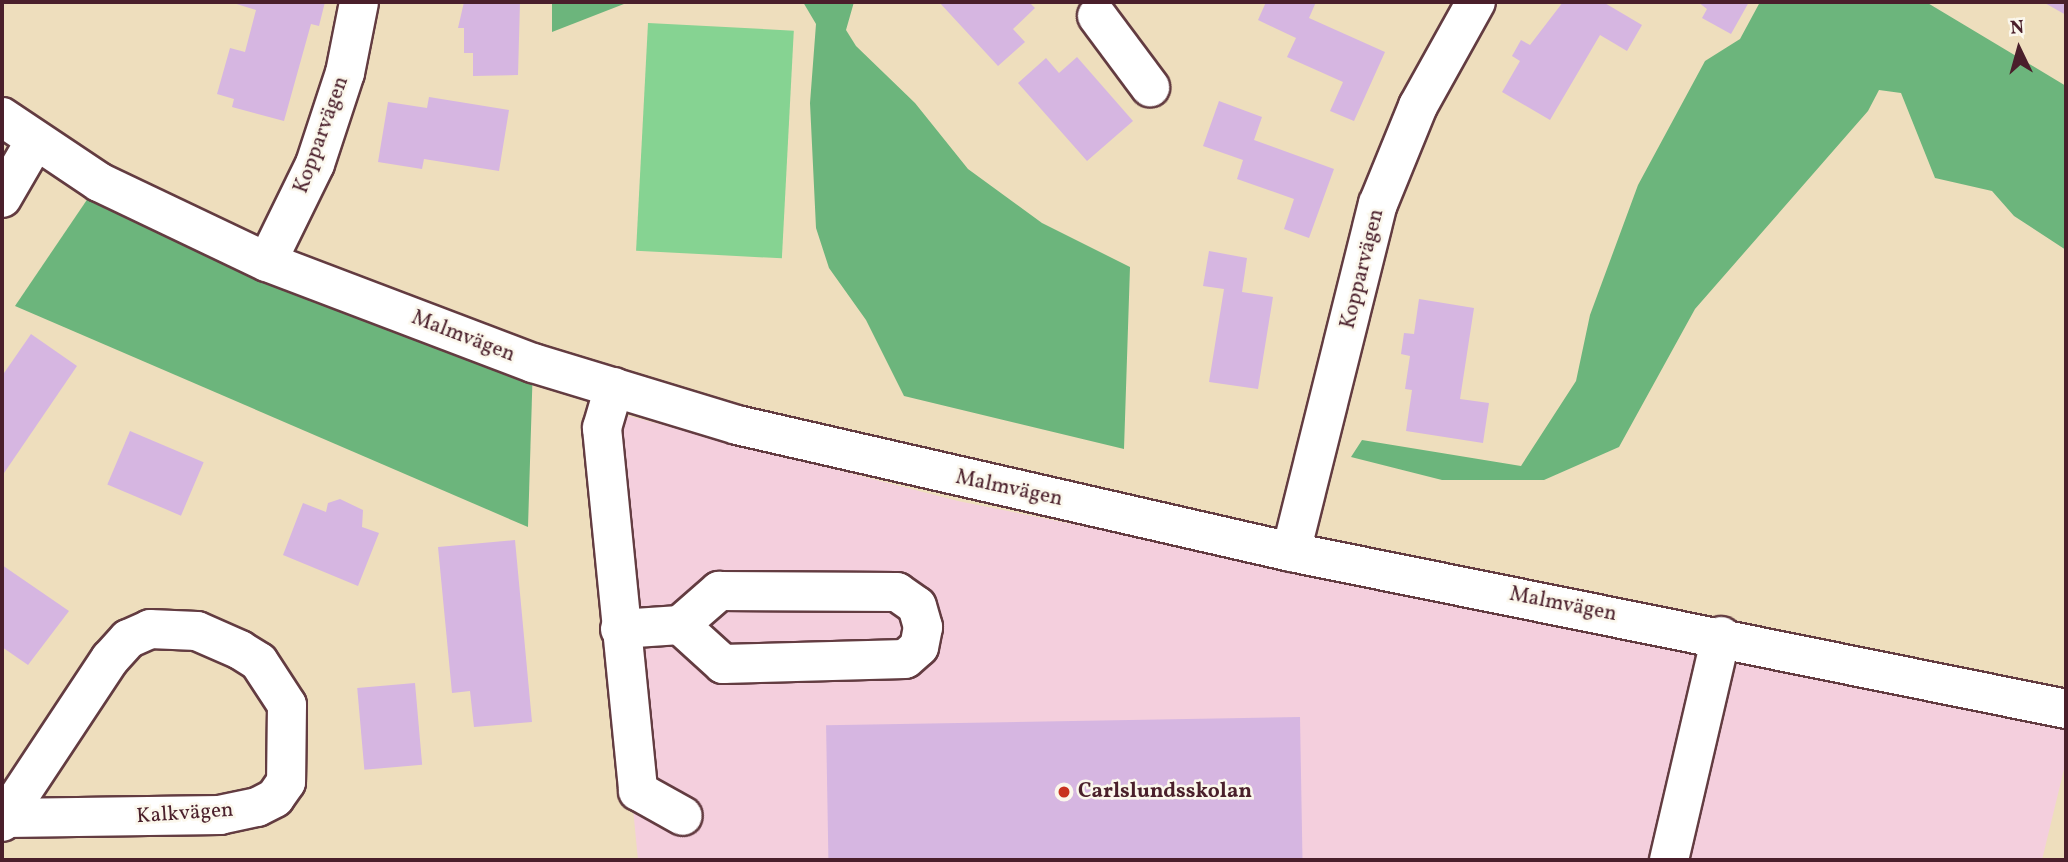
<!DOCTYPE html>
<html>
<head>
<meta charset="utf-8">
<style>
  body { margin:0 }
  #map { position:relative; width:2068px; height:862px; overflow:hidden; background:#eedebd; font-family:Vollkorn,serif }
  div>[style] { position:absolute }
  [style*='--x'] { left:calc(var(--x)*1px); top:calc(var(--y)*1px); width:calc(var(--w)*1px); rotate:calc(var(--a)*1deg) }
  .built>* { inset:0; background:#f4cfdd }
  .green>* { inset:0; background:#86d392; transform-origin:0 0 }
  .forest>* { inset:0; background:#6cb57c }
  .building>* { inset:0; background:#d6b6e1; transform-origin:0 0 }
  .roads { filter:drop-shadow(2px 0 #633c41) drop-shadow(-2px 0 #633c41) drop-shadow(0 2px #633c41) drop-shadow(0 -2px #633c41) }
  .minor>* { height:38px; margin:-19px; padding:0 19px; transform-origin:19px; border-radius:19px; background:#fff }
  .dots>* { width:19px; height:19px; translate:-50% -50%; box-sizing:border-box; border:4px solid #fbf7ec; border-radius:50% }
  span { translate:-50% -50%; white-space:nowrap; text-align:center; line-height:1.15; -webkit-text-stroke:5px #fbf7ec; paint-order:stroke }
  .street-label { font-size:21px; color:#4a1f2b }
  .poi-label { font-size:21px; color:#4a1f2b; font-weight:700 }
  .left { translate:0 -50%; text-align:left }
  .frame { position:absolute; inset:0; border:4px solid #4a1f2b; pointer-events:none }
  .north { position:absolute; left:1984px; top:14px; width:70px; height:70px; -webkit-text-stroke:5px #fbf7ec; paint-order:stroke; rotate:355deg; font-size:19px; font-weight:700; line-height:28px; text-align:center; color:#4a1f2b }
  .north::after { content:''; display:block; margin:auto; width:24px; height:32px; background:#4a1f2b; clip-path:polygon(50% 0,100% 100%,50% 72%,0 100%) }
</style>
</head>
<body>
<div id="map">
  <div class="built">
    <div style="clip-path:polygon(594px 407px,958px 501px,2066px 724px,2066px 761px,2042px 860px,638px 860px)"></div>
  </div>
  <div class="green">
    <div style="left:648px;top:23px;width:146px;height:228px;rotate:3deg"></div>
  </div>
  <div class="forest">
    <div style="clip-path:polygon(552px 2px,629px 2px,552px 32px)"></div>
    <div style="clip-path:polygon(803px 2px,854px 2px,846px 30px,856px 46px,915px 103px,968px 169px,1042px 223px,1130px 267px,1124px 449px,904px 396px,866px 320px,829px 268px,816px 228px,810px 103px,816px 24px)"></div>
    <div style="clip-path:polygon(1760px 2px,1926px 2px,2066px 86px,2066px 250px,2014px 216px,1992px 191px,1935px 178px,1901px 93px,1879px 90px,1868px 111px,1695px 309px,1619px 447px,1544px 480px,1442px 480px,1351px 457px,1362px 440px,1521px 466px,1576px 381px,1590px 315px,1638px 185px,1705px 61px,1740px 39px)"></div>
    <div style="clip-path:polygon(99px 182px,533px 363px,528px 527px,15px 306px)"></div>
  </div>
  <div class="building">
    <div style="clip-path:polygon(230px 2px,325px 2px,319px 26px,311px 24px,284px 121px,232px 107px,234px 99px,217px 94px,230px 48px,245px 52px,256px 10px)"></div>
    <div style="clip-path:polygon(464px 2px,520px 2px,518px 75px,473px 76px,473px 53px,464px 53px,464px 28px,458px 28px)"></div>
    <div style="clip-path:polygon(939px 2px,1029px 2px,1035px 8px,1013px 29px,1025px 42px,998px 66px)"></div>
    <div style="clip-path:polygon(1266px 2px,1316px 2px,1309px 18px,1385px 52px,1354px 121px,1330px 111px,1343px 82px,1287px 57px,1296px 38px,1258px 20px)"></div>
    <div style="clip-path:polygon(1563px 2px,1603px 2px,1642px 25px,1627px 51px,1600px 35px,1550px 120px,1502px 92px,1520px 61px,1512px 56px,1521px 40px,1530px 45px)"></div>
    <div style="clip-path:polygon(1698px 2px,1749px 2px,1731px 34px,1702px 18px,1707px 9px)"></div>
    <div style="clip-path:polygon(2043px 2px,2066px 2px,2066px 15px)"></div>
    <div style="clip-path:polygon(1077px 57px,1133px 121px,1087px 161px,1018px 83px,1046px 58px,1059px 73px)"></div>
    <div style="clip-path:polygon(429px 97px,509px 110px,499px 171px,424px 159px,422px 169px,378px 162px,388px 102px,427px 108px)"></div>
    <div style="clip-path:polygon(1219px 101px,1262px 117px,1254px 140px,1334px 169px,1309px 238px,1284px 229px,1294px 199px,1237px 179px,1243px 160px,1203px 146px)"></div>
    <div style="clip-path:polygon(1209px 251px,1247px 258px,1242px 292px,1273px 297px,1258px 389px,1209px 382px,1224px 289px,1203px 286px)"></div>
    <div style="clip-path:polygon(1419px 299px,1474px 308px,1460px 399px,1489px 403px,1483px 443px,1406px 431px,1412px 390px,1405px 389px,1410px 356px,1401px 354px,1404px 333px,1414px 334px)"></div>
    <div style="clip-path:polygon(31px 334px,77px 366px,2px 476px,2px 376px)"></div>
    <div style="left:130px;top:431px;width:80px;height:58px;rotate:23deg"></div>
    <div style="clip-path:polygon(340px 499px,363px 510px,362px 527px,379px 533px,358px 586px,283px 555px,303px 503px,326px 512px,328px 503px)"></div>
    <div style="clip-path:polygon(515px 540px,532px 722px,474px 727px,470px 691px,452px 693px,438px 547px)"></div>
    <div style="clip-path:polygon(2px 565px,69px 611px,28px 665px,2px 647px)"></div>
    <div style="left:415px;top:683px;width:82px;height:58px;rotate:85deg"></div>
    <div style="left:1300px;top:717px;width:143px;height:474px;rotate:89deg"></div>
  </div>
  <div class="roads">
    <div class="minor">
      <div style="--x:1097;--y:16;--w:89;--a:53.3"></div>
      <div style="--x:2;--y:117;--w:117;--a:33.8"></div>
      <div style="--x:99;--y:182;--w:186;--a:25.5"></div>
      <div style="--x:267;--y:262;--w:285;--a:20.8"></div>
      <div style="--x:533;--y:363;--w:213;--a:16.9"></div>
      <div style="--x:737;--y:425;--w:568;--a:12.91"></div>
      <div style="--x:1291;--y:552;--w:791;--a:11.45"></div>
      <div style="--x:2;--y:198;--w:66;--a:-59.9"></div>
      <div style="--x:267;--y:262;--w:109;--a:-63.9"></div>
      <div style="--x:315;--y:164;--w:96;--a:-71.8"></div>
      <div style="--x:345;--y:73;--w:72;--a:-78.8"></div>
      <div style="--x:614;--y:387;--w:43;--a:106.3"></div>
      <div style="--x:602;--y:428;--w:365;--a:84.3"></div>
      <div style="--x:638;--y:791;--w:51;--a:29.1"></div>
      <div style="--x:1291;--y:552;--w:359;--a:-76"></div>
      <div style="--x:1378;--y:204;--w:106;--a:-67.8"></div>
      <div style="--x:1418;--y:106;--w:119;--a:-60.9"></div>
      <div style="--x:620;--y:629;--w:60;--a:-3.8"></div>
      <div style="--x:680;--y:625;--w:52;--a:-41.1"></div>
      <div style="--x:719;--y:591;--w:178;--a:0.3"></div>
      <div style="--x:897;--y:592;--w:24;--a:35"></div>
      <div style="--x:917;--y:606;--w:22;--a:74"></div>
      <div style="--x:923;--y:627;--w:20;--a:101"></div>
      <div style="--x:919;--y:647;--w:18;--a:139"></div>
      <div style="--x:905;--y:659;--w:182;--a:178.4"></div>
      <div style="--x:723;--y:664;--w:58;--a:-137.8"></div>
      <div style="--x:2;--y:822;--w:196;--a:-56.5"></div>
      <div style="--x:110;--y:659;--w:27;--a:-48"></div>
      <div style="--x:128;--y:639;--w:24;--a:-24"></div>
      <div style="--x:150;--y:629;--w:47;--a:2.4"></div>
      <div style="--x:197;--y:631;--w:47;--a:23.8"></div>
      <div style="--x:240;--y:650;--w:22;--a:32"></div>
      <div style="--x:259;--y:662;--w:51;--a:56.9"></div>
      <div style="--x:287;--y:705;--w:77;--a:90.7"></div>
      <div style="--x:286;--y:782;--w:19;--a:125"></div>
      <div style="--x:275;--y:798;--w:20;--a:153"></div>
      <div style="--x:257;--y:807;--w:38;--a:168"></div>
      <div style="--x:220;--y:815;--w:214;--a:179.2"></div>
      <div style="--x:1669;--y:860;--w:230;--a:-76.9"></div>
    </div>
  </div>
  <div class="dots">
    <div style="left:1064px;top:792px;background:#c8321e"></div>
  </div>
  <div class="street-label">
    <span style="left:322px;top:135px;rotate:-70deg">Kopparvägen</span>
    <span style="left:1363px;top:269px;rotate:-76deg">Kopparvägen</span>
    <span style="left:463px;top:337px;rotate:21deg">Malmvägen</span>
    <span style="left:1009px;top:489px;rotate:12deg">Malmvägen</span>
    <span style="left:1563px;top:605px;rotate:11deg">Malmvägen</span>
    <span style="left:185px;top:814px;rotate:-4deg">Kalkvägen</span>
  </div>
  <div class="poi-label">
    <span class="left" style="left:1078px;top:792px">Carlslundsskolan</span>
  </div>
  <div class="frame"></div>
  <div class="north">N</div>
</div>
</body>
</html>
